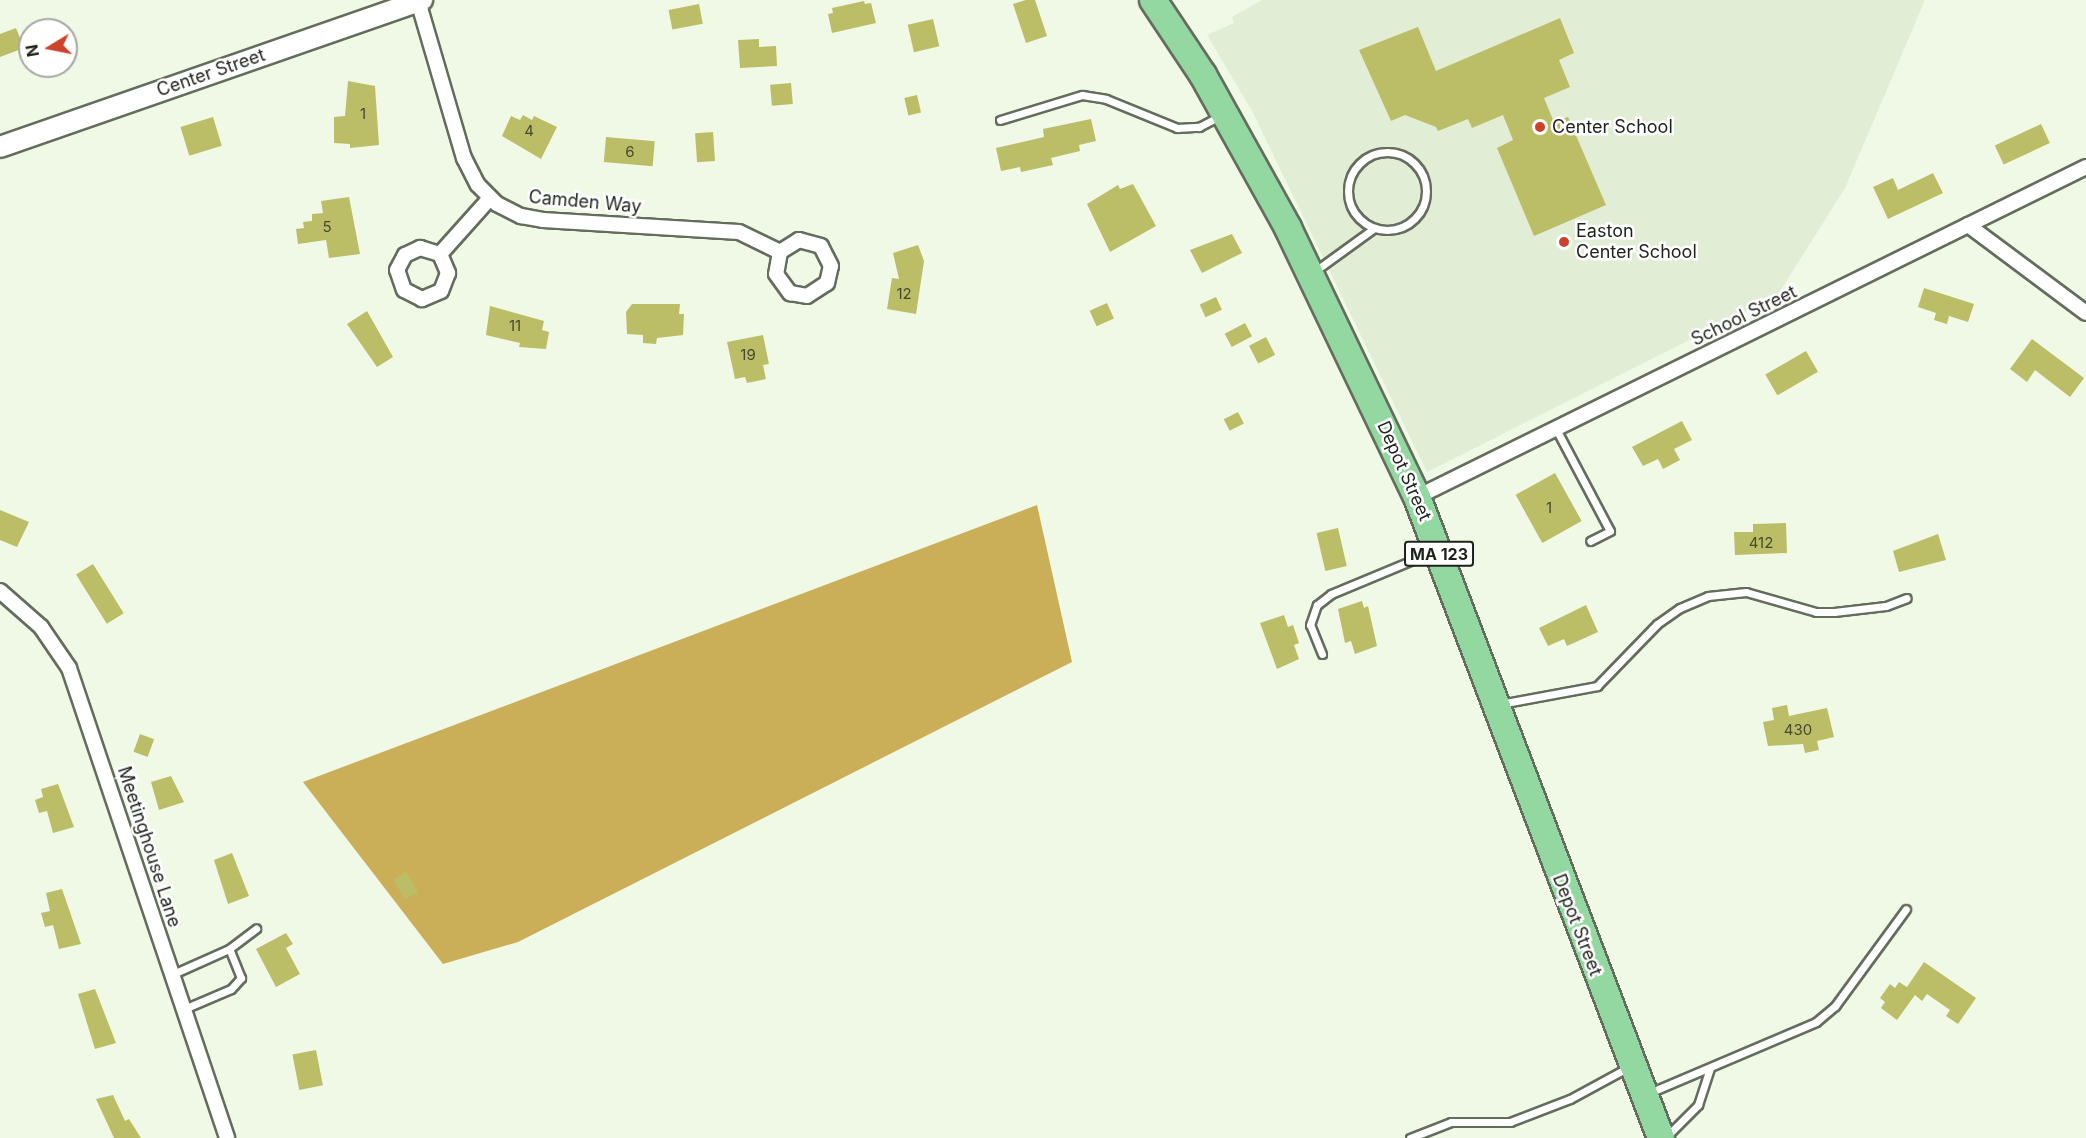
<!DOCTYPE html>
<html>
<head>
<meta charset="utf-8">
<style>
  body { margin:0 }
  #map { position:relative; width:2086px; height:1138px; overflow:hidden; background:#eff9e6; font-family:Inter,sans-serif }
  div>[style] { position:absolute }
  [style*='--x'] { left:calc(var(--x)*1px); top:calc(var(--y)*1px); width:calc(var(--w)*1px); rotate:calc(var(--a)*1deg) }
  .built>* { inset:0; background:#e1eed5 }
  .forest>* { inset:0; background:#cbae58 }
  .building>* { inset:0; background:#bbbe67; transform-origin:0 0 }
  .roads { filter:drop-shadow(2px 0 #646d5d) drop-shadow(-2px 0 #646d5d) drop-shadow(0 2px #646d5d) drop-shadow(0 -2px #646d5d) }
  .lane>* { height:7px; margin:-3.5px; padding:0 3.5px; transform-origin:3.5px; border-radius:3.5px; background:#fff }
  .lane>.ring { margin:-3.5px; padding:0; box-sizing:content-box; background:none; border:7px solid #fff; border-radius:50% }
  .street>* { height:14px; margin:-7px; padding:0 7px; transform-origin:7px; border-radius:7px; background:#fff }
  .secondary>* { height:20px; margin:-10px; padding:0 10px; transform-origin:10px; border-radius:10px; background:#fff }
  .highway>* { height:26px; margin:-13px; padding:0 13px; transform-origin:13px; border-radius:13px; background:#92d8a0 }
  .dots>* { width:16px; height:16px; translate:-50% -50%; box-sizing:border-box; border:3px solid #fff; border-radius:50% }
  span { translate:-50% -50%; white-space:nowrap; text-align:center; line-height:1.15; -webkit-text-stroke:5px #fff; paint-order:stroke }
  .number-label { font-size:15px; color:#46492f }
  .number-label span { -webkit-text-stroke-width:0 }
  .shield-label span { padding:2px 4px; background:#fff; border:2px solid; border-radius:4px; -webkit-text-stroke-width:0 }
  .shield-label { font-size:16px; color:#1f221c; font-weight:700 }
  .street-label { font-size:18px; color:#1f221c }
  .poi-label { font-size:18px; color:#1f221c }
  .left { translate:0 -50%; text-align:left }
  .north { position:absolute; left:18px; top:18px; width:60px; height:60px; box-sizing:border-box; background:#fff; border:2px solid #a5a7a4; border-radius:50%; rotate:260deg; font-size:16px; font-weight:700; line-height:24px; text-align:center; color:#1f221c }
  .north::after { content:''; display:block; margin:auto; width:21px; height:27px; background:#cd4228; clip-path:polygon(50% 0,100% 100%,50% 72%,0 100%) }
</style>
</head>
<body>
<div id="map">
  <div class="built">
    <div style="clip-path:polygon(1262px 0,1925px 0,1845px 188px,1777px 296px,1427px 472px,1252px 111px,1207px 35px,1234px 23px,1232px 17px)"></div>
  </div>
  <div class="forest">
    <div style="clip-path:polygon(1037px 505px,1072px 662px,518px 942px,443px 964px,303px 782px)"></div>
  </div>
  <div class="building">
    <div style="clip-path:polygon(1026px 0,1035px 0,1047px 36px,1026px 43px,1013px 4px)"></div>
    <div style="clip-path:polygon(864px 1px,865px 4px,871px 3px,876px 23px,832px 33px,828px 14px,833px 13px,832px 8px)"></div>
    <div style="left:699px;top:4px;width:20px;height:31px;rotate:79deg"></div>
    <div style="clip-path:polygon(1560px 18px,1574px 53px,1559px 60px,1570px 87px,1544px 98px,1554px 122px,1568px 117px,1606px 205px,1534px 236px,1497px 148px,1513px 140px,1503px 115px,1472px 128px,1468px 119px,1438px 131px,1436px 127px,1405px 115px,1391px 121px,1359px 50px,1418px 27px,1436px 71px)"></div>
    <div style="left:933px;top:19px;width:28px;height:26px;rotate:77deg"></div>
    <div style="clip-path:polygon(16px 28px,24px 48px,0 57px,0 34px)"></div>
    <div style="clip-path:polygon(759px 39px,759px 47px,776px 46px,777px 66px,740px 68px,738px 40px)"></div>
    <div style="clip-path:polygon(348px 81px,375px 86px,379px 145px,350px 148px,350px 144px,334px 143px,334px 117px,345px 116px)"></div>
    <div style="left:791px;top:83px;width:21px;height:21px;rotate:85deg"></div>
    <div style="left:917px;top:95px;width:18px;height:13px;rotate:77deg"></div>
    <div style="clip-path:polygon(523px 115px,532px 120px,534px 116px,557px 127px,541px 159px,502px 136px,511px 116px,520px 120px)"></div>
    <div style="left:213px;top:117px;width:30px;height:34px;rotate:73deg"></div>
    <div style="clip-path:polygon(1091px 119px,1096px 141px,1079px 145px,1080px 151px,1051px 158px,1053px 165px,1021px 172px,1020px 167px,1001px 171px,996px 148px,1044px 137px,1043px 129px)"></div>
    <div style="left:2041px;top:124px;width:21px;height:51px;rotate:65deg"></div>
    <div style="left:713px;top:132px;width:29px;height:18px;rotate:86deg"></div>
    <div style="left:606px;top:137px;width:49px;height:25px;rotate:5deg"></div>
    <div style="clip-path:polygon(1933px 173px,1943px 193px,1888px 219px,1873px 187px,1893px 178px,1898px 190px)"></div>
    <div style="clip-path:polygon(1133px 184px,1156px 226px,1110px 252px,1087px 204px,1118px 185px,1120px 189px)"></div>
    <div style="clip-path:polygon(349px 197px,360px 254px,329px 258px,326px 240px,298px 244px,296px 229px,304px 228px,303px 222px,312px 221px,312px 214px,323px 213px,321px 201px)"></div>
    <div style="clip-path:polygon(1232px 234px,1242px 253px,1202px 273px,1190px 250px)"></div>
    <div style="clip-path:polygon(918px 245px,924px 261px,916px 314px,887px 309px,892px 278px,899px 279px,893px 253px)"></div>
    <div style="clip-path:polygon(1924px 288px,1974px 304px,1968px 322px,1949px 316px,1947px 324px,1934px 320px,1936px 313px,1918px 307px)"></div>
    <div style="left:1216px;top:297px;width:14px;height:18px;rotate:65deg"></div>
    <div style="left:1107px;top:303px;width:17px;height:19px;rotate:66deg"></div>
    <div style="clip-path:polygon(632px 304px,680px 304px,679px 314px,684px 314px,683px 335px,657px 338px,656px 344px,643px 343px,643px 335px,627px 334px,626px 312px)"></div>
    <div style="clip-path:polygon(490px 306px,544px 321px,542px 330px,549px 332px,546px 349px,519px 347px,520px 343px,486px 335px)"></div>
    <div style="clip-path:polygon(367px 311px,393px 357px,377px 367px,347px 324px)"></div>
    <div style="left:1245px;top:323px;width:15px;height:23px;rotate:62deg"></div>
    <div style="clip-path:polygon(763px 335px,769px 364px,763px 365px,766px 379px,747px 383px,745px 377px,735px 379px,727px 342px)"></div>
    <div style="left:1266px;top:337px;width:20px;height:19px;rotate:63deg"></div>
    <div style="clip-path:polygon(2032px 339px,2084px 378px,2070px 397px,2035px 370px,2027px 382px,2010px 369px)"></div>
    <div style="left:1806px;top:351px;width:24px;height:47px;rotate:60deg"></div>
    <div style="left:1238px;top:412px;width:13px;height:16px;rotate:63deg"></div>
    <div style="clip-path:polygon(1682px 421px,1692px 440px,1674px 449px,1680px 460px,1663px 469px,1658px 459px,1643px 466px,1632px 447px)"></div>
    <div style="left:1555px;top:473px;width:55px;height:45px;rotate:61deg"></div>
    <div style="clip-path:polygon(0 510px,29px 522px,17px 547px,0 540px)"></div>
    <div style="clip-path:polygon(1786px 523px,1787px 553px,1735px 555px,1734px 532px,1753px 532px,1753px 524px)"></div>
    <div style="left:1338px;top:528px;width:39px;height:22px;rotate:77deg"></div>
    <div style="clip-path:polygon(1938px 534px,1946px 560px,1899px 572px,1893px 551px)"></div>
    <div style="left:93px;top:564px;width:58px;height:20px;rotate:58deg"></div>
    <div style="clip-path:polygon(1362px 601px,1364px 608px,1368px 606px,1377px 646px,1355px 654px,1351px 641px,1345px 643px,1338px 609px)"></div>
    <div style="clip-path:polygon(1586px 605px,1598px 632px,1567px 646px,1564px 639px,1548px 646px,1539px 628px)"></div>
    <div style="clip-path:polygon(1284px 615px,1288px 627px,1293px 625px,1299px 643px,1294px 645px,1299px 659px,1277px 669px,1260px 623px)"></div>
    <div style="clip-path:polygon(1787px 705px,1789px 716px,1827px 708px,1834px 737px,1817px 741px,1819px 750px,1805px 753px,1803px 744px,1768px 746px,1763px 722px,1774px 720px,1772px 708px)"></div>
    <div style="left:140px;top:734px;width:15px;height:19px;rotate:20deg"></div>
    <div style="clip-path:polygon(171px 776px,184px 802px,159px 810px,151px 782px)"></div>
    <div style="clip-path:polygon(58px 784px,74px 827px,53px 833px,47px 811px,39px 813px,35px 800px,43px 797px,41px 789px)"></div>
    <div style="clip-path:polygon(232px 853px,249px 896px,228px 904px,214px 860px)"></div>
    <div style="left:406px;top:872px;width:23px;height:15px;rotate:59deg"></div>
    <div style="clip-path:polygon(62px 889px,81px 944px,59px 949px,53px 925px,45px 927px,41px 913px,50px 911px,46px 893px)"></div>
    <div style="clip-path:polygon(286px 933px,293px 944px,286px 948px,300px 974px,276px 987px,256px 949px)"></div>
    <div style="clip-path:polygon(1924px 962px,1976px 998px,1958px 1024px,1946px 1016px,1950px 1010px,1927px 994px,1922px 1001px,1915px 995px,1897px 1020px,1881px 1008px,1885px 1002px,1880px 998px,1890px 984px,1895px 988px,1899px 982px,1907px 987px)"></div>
    <div style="clip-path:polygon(95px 989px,116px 1043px,95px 1049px,78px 994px)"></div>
    <div style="left:316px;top:1050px;width:36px;height:24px;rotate:79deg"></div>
    <div style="clip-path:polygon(113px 1095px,125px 1121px,129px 1119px,141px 1138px,114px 1138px,96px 1099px)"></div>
  </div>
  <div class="roads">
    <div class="lane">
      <div style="--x:1000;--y:120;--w:86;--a:-17"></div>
      <div style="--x:1082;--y:95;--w:24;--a:9"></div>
      <div style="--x:1106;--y:99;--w:77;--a:22.2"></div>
      <div style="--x:1177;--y:128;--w:22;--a:-3"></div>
      <div style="--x:1199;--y:127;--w:24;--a:-28"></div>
      <div class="ring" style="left:1348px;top:152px;width:71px;height:71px"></div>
      <div style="--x:1315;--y:271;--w:72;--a:-35.9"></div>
      <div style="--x:1556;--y:429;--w:115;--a:62.1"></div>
      <div style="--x:1610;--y:531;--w:22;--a:153"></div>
      <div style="--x:1322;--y:654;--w:31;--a:-112"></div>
      <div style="--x:1310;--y:625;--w:21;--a:-71"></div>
      <div style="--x:1317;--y:605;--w:18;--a:-38"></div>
      <div style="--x:1331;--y:594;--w:109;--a:-22.6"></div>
      <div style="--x:1500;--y:704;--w:99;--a:-10.5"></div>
      <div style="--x:1597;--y:686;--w:86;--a:-45.9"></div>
      <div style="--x:1657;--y:624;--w:28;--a:-35"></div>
      <div style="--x:1680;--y:608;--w:30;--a:-23"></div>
      <div style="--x:1708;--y:596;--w:38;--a:-6"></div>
      <div style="--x:1746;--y:592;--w:73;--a:15.9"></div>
      <div style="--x:1816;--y:612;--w:18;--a:0"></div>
      <div style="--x:1834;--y:612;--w:52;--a:-6.6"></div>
      <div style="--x:1886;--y:606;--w:22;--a:-21"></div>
      <div style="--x:173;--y:974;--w:61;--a:-24.1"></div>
      <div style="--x:184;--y:1009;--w:51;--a:-23.1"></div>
      <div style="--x:231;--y:989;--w:15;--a:-48"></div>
      <div style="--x:241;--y:978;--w:31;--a:-112"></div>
      <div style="--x:229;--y:949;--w:34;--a:-37"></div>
      <div style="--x:1649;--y:1093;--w:181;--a:-23"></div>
      <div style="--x:1816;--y:1022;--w:25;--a:-40"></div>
      <div style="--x:1835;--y:1006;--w:120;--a:-53.8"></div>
      <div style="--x:1667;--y:1136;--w:44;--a:-45"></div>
      <div style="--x:1698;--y:1105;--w:39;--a:-72"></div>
      <div style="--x:1410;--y:1138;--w:44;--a:-21.3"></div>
      <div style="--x:1451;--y:1122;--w:59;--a:0"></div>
      <div style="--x:1510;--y:1122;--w:64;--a:-21"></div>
      <div style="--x:1570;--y:1099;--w:67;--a:-28.5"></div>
    </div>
    <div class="street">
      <div style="--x:418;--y:1;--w:164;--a:73.7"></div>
      <div style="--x:464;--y:158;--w:30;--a:63"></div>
      <div style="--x:478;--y:185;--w:27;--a:45"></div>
      <div style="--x:497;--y:204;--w:27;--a:27"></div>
      <div style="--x:521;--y:216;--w:22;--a:10"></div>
      <div style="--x:543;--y:220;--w:196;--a:3.5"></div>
      <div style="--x:739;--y:232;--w:46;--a:26"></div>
      <div style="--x:780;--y:252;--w:22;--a:100"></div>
      <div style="--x:776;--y:274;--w:24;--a:54"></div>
      <div style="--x:790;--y:293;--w:17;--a:10"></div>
      <div style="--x:807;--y:296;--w:24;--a:-33"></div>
      <div style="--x:827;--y:283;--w:17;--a:-77"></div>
      <div style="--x:831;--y:266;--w:22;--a:-117"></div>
      <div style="--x:821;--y:246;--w:23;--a:-165"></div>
      <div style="--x:799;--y:240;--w:22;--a:148"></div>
      <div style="--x:1968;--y:225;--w:147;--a:36.7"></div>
      <div style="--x:440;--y:254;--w:21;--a:67"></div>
      <div style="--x:448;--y:273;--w:19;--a:111"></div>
      <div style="--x:441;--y:291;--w:21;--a:157"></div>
      <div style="--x:422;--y:299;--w:20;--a:-153"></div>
      <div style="--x:404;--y:290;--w:21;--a:-109"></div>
      <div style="--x:397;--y:270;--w:17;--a:-62"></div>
      <div style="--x:405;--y:255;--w:17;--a:-25"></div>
      <div style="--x:420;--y:248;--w:21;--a:17"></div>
      <div style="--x:440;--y:254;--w:75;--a:-48.2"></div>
      <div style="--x:1417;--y:497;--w:746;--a:-26.26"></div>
      <div style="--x:0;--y:591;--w:55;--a:41.3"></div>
      <div style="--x:41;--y:627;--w:50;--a:55.7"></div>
      <div style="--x:69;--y:668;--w:496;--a:71.4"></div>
    </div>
    <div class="secondary">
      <div style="--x:0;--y:147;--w:447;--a:-19.2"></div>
    </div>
    <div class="highway">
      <div style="--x:1153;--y:0;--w:90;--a:56.3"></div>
      <div style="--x:1203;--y:75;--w:175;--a:60.9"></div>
      <div style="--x:1288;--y:228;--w:298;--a:64.4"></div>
      <div style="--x:1417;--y:497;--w:686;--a:69.16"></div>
    </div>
  </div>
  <div class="dots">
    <div style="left:1540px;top:127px;background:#cd4228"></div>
    <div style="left:1564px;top:242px;background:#cd4228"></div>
  </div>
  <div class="number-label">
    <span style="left:363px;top:114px">1</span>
    <span style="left:529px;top:131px">4</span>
    <span style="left:630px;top:152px">6</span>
    <span style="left:327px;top:227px">5</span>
    <span style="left:904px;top:294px">12</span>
    <span style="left:515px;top:326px">11</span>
    <span style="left:748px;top:355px">19</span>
    <span style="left:1549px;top:508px">1</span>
    <span style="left:1761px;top:543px">412</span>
    <span style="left:1798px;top:730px">430</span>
  </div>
  <div class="shield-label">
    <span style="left:1439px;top:554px">MA 123</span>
  </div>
  <div class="street-label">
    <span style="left:211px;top:73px;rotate:-19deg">Center Street</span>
    <span style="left:585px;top:202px;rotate:5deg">Camden Way</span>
    <span style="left:1744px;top:316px;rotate:-26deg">School Street</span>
    <span style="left:1404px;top:471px;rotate:66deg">Depot Street</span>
    <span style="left:149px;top:847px;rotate:72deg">Meetinghouse Lane</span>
    <span style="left:1577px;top:925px;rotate:69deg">Depot Street</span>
  </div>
  <div class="poi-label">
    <span class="left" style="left:1552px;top:127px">Center School</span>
    <span class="left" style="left:1576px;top:242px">Easton<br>Center School</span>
  </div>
  <div class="north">N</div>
</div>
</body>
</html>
